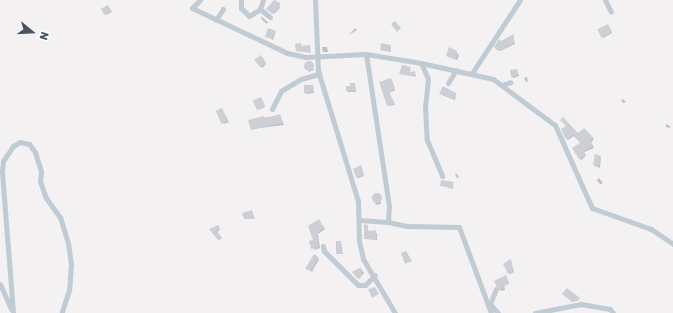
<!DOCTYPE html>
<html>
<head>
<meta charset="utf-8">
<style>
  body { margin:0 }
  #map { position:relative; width:673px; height:313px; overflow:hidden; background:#f3f1f1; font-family:Rubik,sans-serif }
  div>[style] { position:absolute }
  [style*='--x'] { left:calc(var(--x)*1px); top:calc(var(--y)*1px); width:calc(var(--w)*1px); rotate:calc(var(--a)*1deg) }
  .shadow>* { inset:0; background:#0003; transform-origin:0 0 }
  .building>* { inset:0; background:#ccd0d6; transform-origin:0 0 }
  .round { border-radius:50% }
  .minor>* { height:5px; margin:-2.5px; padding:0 2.5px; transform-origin:2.5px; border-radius:2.5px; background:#c0cbd4 }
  span { translate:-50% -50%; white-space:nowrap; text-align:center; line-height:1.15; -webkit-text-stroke:3.5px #fff; paint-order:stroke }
  .north { position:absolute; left:12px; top:12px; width:40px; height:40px; -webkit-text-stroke:3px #fff; paint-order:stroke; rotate:108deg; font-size:11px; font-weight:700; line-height:16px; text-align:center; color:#475561 }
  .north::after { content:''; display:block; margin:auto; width:14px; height:18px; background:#475561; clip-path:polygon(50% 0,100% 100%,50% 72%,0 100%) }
</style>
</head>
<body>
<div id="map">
  <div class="shadow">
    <div style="clip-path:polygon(275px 0,280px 8px,274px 14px,267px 9px)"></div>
    <div style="clip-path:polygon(108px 6px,112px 12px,106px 15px,102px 9px)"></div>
    <div style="left:262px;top:17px;width:8px;height:2px;rotate:40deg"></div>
    <div style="clip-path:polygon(609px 26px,612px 33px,603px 38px,602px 37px)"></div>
    <div style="clip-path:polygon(355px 28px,357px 30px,349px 35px)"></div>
    <div style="clip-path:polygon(276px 31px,273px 40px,266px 36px)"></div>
    <div style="clip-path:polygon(513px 36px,515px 44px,500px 51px,495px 47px)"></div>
    <div style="clip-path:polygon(390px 46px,391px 52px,381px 50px)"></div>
    <div style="clip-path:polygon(322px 47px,327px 47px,328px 52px,323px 52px)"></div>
    <div style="clip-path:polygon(456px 51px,459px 56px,457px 60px,448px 57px)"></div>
    <div style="clip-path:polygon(261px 57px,266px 64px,262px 68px,256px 60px)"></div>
    <div style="clip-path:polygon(305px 63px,311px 64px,314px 70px,309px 72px)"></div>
    <div style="clip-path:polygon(517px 70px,519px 76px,513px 78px,512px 77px)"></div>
    <div style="clip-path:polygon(527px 77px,528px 81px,526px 82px,524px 78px)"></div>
    <div style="clip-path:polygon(392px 80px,395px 90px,389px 93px,395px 105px,389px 106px,381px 83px)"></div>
    <div style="clip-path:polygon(355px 84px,356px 92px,348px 92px,347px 91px)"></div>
    <div style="clip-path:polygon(313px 86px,314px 93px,306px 94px,305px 92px)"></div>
    <div style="clip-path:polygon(456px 94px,455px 100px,442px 95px)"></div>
    <div style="clip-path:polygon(262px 99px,265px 107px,258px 110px,257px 109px)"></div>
    <div style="clip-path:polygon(623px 99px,626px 102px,623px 103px,621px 100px)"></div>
    <div style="clip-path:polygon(222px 109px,229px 122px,224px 124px,223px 123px)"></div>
    <div style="clip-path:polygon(280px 115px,284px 125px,252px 129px,264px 118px)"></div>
    <div style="clip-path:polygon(666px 124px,670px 126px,670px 128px,666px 127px)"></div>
    <div style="clip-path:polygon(584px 129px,594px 139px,591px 142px,594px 148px,584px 152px,586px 156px,581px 160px,573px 148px,581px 143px,574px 136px,568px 140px,563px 130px,578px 135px)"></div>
    <div style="clip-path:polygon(601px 157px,600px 168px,595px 166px,594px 165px)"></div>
    <div style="clip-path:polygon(361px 166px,364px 176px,358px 178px,356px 177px)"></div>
    <div style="clip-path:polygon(456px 173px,459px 177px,457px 178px,455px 174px)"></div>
    <div style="left:599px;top:178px;width:6px;height:3px;rotate:51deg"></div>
    <div style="clip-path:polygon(453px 183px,453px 189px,441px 185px)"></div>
    <div style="clip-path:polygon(379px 193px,381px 204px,376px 205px,373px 196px)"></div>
    <div style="clip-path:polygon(320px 222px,325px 229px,318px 234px,320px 248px,314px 250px)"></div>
    <div style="clip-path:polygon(217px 226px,220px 230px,217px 232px,222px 238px,219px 240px,211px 229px)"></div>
    <div style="clip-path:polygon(367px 226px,369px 232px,377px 233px,377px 240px,365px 239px)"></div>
    <div style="clip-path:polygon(314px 256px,319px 259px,312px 272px,308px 269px)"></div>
    <div style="clip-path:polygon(511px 261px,514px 272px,510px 274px,509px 273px)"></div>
    <div style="clip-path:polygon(361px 269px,364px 273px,359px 279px,354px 272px)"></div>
    <div style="clip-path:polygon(506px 276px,509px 284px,504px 286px,505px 290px,501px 291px,496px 281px)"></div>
  </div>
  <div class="building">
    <div style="clip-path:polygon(274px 0,280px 3px,280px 6px,272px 14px,266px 9px)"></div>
    <div style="left:108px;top:5px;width:7px;height:8px;rotate:63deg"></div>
    <div style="clip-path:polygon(395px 21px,401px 28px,397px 32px,391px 24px)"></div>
    <div style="left:608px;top:24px;width:9px;height:12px;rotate:63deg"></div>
    <div style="clip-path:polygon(268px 28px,276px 31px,272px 39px,265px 37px)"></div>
    <div style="clip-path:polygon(514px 34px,514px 43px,498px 51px,494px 47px,499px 39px,501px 41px)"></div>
    <div style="clip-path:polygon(301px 43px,301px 46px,310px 45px,311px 53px,296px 51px,295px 44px)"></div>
    <div style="clip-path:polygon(381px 43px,391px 45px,390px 51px,380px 50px)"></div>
    <div style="clip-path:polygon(449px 47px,457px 51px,456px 60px,446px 56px)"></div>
    <div style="clip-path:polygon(261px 55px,266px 63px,260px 67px,254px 60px)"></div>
    <div class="round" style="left:304px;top:61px;width:10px;height:10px"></div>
    <div style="clip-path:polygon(402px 65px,411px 67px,410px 72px,415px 71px,416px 77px,399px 74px)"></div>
    <div style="clip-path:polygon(517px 69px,518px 75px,511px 77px,510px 70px)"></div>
    <div style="clip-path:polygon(391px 78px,395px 89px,389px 92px,395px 104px,387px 106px,379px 82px)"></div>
    <div style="clip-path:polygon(350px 83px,355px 83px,355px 91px,346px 91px,346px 86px,350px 86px)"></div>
    <div style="clip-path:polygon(304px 85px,313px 85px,314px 92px,304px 93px)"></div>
    <div style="clip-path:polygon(443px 86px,456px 93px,454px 99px,439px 94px)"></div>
    <div style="left:261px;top:97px;width:10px;height:9px;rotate:66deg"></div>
    <div style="left:222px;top:108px;width:14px;height:7px;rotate:65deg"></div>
    <div style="clip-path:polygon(280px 114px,283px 123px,251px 130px,248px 120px,264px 116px,265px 119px)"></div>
    <div style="clip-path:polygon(563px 117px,578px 133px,584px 128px,593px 137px,590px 140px,593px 146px,583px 151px,586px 155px,579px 159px,572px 148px,580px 143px,573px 135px,567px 140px,565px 138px,561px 129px,566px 126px,560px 120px)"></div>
    <div style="clip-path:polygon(595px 154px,601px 156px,599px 167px,593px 165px)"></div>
    <div style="clip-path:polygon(361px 165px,364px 175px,356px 177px,353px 169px)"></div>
    <div style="left:441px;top:180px;width:13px;height:6px;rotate:9deg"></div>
    <div class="round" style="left:372px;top:193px;width:10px;height:10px"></div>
    <div style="clip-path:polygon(252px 210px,255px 219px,244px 219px,242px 213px)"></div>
    <div style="clip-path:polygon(319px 219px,324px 228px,317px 233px,319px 247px,311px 249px,309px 241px,313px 240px,308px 226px)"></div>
    <div style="clip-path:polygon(364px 224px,368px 225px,368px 231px,376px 230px,376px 239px,364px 239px)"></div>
    <div style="clip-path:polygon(218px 225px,220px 228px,217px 231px,221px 237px,218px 240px,209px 229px)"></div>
    <div style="clip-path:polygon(336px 241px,341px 241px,343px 254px,336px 254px)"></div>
    <div style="clip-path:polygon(406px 251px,412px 261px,405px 264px,401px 253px)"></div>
    <div style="clip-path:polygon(314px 254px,318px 257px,311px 271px,305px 269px)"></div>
    <div style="clip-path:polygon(511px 259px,513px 271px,508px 274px,503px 264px)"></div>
    <div style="clip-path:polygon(361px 267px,362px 276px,357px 278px,352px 272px)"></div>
    <div style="clip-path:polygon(506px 275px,509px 283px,499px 291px,494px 281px)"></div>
    <div style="clip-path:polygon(375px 287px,379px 294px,372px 298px,368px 289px)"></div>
    <div style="clip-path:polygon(567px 288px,580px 298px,577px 301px,572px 302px,562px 294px)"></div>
  </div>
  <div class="minor">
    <div style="--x:200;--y:0;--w:11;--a:135"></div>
    <div style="--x:192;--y:8;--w:105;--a:25.3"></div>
    <div style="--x:287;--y:53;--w:19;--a:12"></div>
    <div style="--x:306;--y:57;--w:60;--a:-2.9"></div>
    <div style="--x:366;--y:54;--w:56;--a:9.3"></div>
    <div style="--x:421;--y:63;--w:74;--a:12.5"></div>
    <div style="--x:493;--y:79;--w:77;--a:36.6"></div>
    <div style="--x:555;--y:125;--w:91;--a:66"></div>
    <div style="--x:592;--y:208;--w:63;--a:19.6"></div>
    <div style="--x:651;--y:229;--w:27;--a:34"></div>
    <div style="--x:241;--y:0;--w:8;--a:90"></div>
    <div style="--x:241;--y:8;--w:11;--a:45"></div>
    <div style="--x:249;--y:16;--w:13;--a:-32"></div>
    <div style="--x:263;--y:0;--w:9;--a:108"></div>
    <div style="--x:260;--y:9;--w:13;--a:39"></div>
    <div style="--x:315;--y:0;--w:71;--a:87.6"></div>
    <div style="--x:318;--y:71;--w:136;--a:72.9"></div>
    <div style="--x:358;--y:201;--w:40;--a:88.6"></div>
    <div style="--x:359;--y:241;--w:18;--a:77"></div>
    <div style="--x:363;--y:259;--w:63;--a:59.3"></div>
    <div style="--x:605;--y:0;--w:13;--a:63"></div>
    <div style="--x:216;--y:20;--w:13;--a:-58"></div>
    <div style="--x:366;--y:54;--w:154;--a:81.4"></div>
    <div style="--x:389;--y:206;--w:16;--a:94"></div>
    <div style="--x:421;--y:63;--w:17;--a:66"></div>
    <div style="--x:428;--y:79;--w:28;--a:96"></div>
    <div style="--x:425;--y:107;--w:33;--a:87"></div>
    <div style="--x:427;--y:140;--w:39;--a:67"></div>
    <div style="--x:472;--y:73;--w:87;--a:-56.7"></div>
    <div style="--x:448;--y:83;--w:15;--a:-58"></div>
    <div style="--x:502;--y:85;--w:9;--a:-18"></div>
    <div style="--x:272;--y:109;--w:20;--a:-63"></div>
    <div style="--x:281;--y:91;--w:23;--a:-31"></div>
    <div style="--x:301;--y:79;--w:19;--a:-16"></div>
    <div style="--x:359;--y:220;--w:29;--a:4"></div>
    <div style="--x:388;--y:222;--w:19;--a:12"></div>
    <div style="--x:407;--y:226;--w:52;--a:1.1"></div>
    <div style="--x:459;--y:227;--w:92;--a:69.6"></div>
    <div style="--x:323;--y:246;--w:5;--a:79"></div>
    <div style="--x:324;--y:251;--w:48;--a:45"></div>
    <div style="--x:358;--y:285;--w:7;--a:0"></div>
    <div style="--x:365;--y:285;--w:14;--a:-45"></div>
    <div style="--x:0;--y:284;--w:27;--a:66"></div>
    <div style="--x:496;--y:289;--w:16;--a:112"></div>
    <div style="--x:490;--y:304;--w:12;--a:48"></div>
    <div style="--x:13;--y:312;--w:141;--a:-94.5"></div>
    <div style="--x:2;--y:171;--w:10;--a:-84"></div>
    <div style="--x:3;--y:161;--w:18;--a:-56"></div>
    <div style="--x:13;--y:146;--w:8;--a:-30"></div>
    <div style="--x:20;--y:142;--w:9;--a:13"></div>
    <div style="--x:29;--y:144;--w:10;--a:53"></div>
    <div style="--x:35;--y:152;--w:21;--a:73"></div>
    <div style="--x:41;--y:172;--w:9;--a:96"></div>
    <div style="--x:40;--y:181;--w:18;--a:71"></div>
    <div style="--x:46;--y:198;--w:24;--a:54"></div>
    <div style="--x:60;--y:217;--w:27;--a:73"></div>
    <div style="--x:68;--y:243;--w:21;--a:82"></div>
    <div style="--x:71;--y:264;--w:26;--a:94"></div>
    <div style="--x:69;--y:290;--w:23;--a:108"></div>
    <div style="--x:535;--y:313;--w:47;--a:-11.1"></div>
    <div style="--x:581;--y:304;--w:29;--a:10"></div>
    <div style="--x:610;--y:309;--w:5;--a:53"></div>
  </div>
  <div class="north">N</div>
</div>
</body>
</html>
